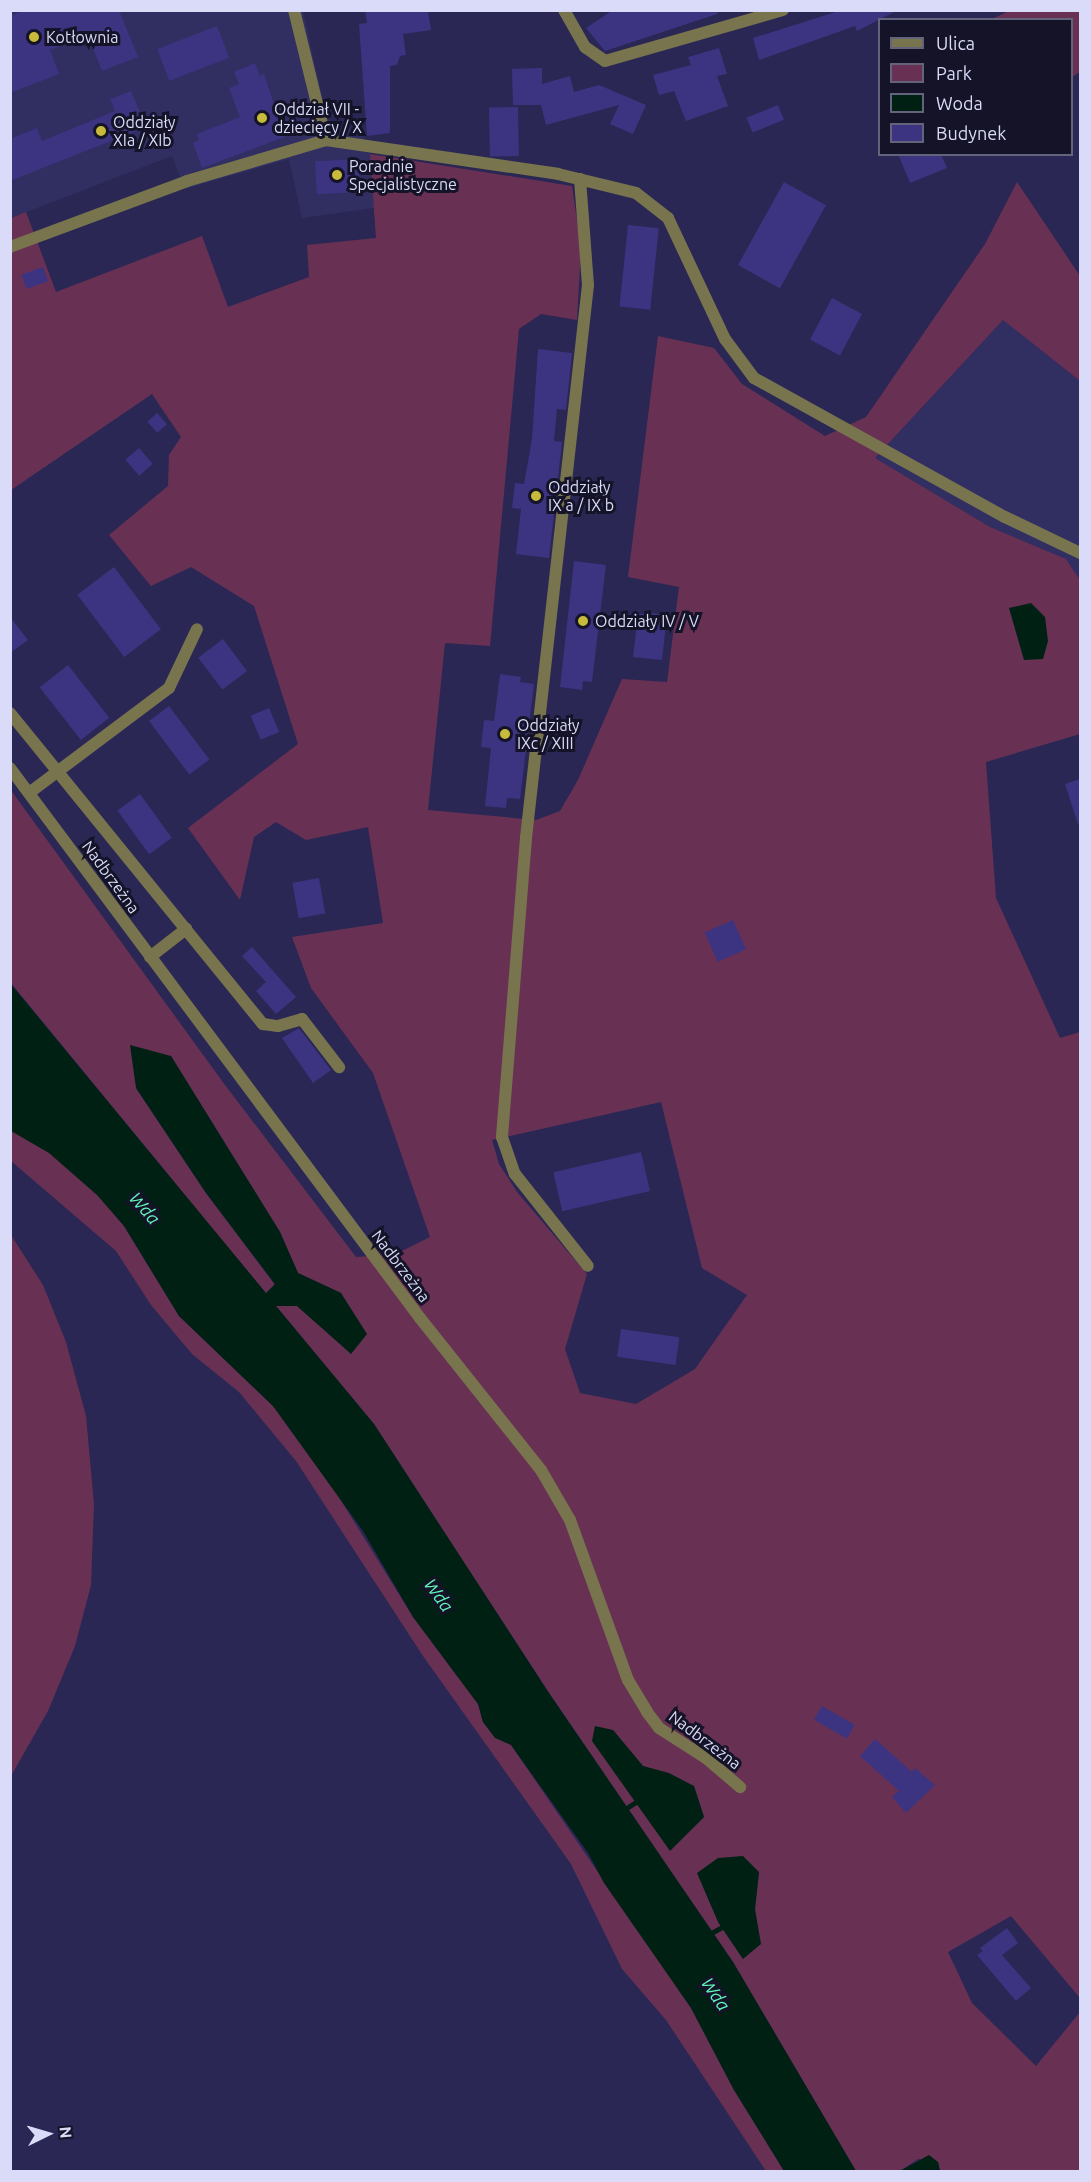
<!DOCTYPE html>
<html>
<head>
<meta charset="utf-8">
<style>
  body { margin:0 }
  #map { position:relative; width:1091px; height:2182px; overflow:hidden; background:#2a2754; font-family:Ubuntu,sans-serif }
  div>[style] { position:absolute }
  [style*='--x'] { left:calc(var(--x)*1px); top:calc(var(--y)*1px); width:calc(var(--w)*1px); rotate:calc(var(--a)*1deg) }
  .built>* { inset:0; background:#312e62 }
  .green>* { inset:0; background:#683154 }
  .water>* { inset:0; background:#002013 }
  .stream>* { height:5px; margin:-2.5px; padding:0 2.5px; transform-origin:2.5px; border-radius:2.5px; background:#002013 }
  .building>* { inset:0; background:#3c3481; transform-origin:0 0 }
  .minor>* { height:12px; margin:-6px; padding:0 6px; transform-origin:6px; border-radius:6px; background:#78744d }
  .dots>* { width:16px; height:16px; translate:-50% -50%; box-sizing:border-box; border:3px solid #141327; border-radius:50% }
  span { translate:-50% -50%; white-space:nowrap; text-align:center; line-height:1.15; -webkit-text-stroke:6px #141327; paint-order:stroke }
  .poi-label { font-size:16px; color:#d9dbf8 }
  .left { translate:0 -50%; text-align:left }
  .street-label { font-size:16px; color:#d9dbf8 }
  .water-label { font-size:18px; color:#5ff7ba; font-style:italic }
  .frame { position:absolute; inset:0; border:12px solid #d9dbf8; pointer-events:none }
  .legend { position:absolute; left:878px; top:18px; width:195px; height:138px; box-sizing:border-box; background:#141327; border:2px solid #63637b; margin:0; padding:8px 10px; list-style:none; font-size:18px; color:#d9dbf8 }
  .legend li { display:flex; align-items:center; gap:12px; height:30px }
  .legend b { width:30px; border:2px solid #63637b }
  .north { position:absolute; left:18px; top:2104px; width:60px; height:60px; -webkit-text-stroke:4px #141327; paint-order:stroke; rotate:85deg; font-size:16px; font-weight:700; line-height:24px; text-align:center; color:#d9dbf8 }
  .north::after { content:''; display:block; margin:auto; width:21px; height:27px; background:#d9dbf8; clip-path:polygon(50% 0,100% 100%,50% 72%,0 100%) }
</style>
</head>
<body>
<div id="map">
  <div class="built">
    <div style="clip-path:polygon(11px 11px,303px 11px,327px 119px,363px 135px,370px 154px,374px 208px,302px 218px,289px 159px,185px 189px,172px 156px,11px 218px)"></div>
    <div style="clip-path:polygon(1003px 320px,1080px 381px,1080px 580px,1066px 559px,990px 527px,875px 458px)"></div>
  </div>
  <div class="green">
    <div style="clip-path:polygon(1009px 11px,1080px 11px,1080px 72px,1072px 77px,1072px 20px,992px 19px)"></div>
    <div style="clip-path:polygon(evenodd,370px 154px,572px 186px,581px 248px,577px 320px,541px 314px,519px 329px,490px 646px,445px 643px,428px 810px,536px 820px,560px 811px,578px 780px,622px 679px,667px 682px,679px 587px,628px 577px,658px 336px,714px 348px,742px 384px,825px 436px,866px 417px,985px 244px,1017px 182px,1080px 276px,1080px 381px,1003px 320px,875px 458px,990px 527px,1066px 559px,1080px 580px,1080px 734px,986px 762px,996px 898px,1060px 1038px,1080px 1032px,1080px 1998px,1011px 1916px,948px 1952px,972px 2003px,1036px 2066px,1080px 2012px,1080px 2171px,940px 2171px,938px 2162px,918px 2159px,900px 2171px,856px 2171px,733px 1962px,549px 1693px,374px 1424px,276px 1306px,297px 1306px,351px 1353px,341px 1293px,298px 1273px,280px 1232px,171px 1056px,136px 1088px,206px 1193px,275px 1285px,266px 1294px,11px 983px,10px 789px,225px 1085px,356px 1257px,396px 1254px,430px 1237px,373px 1073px,311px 988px,292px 937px,383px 923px,368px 827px,306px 840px,276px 822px,254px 837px,240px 900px,188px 828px,298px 744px,254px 606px,191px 567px,151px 586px,109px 535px,168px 486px,169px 455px,181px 437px,152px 394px,11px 490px,11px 218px,26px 212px,56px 292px,202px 236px,228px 307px,309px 277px,307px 245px,376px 238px,370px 154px,661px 1102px,702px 1268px,747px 1295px,695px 1369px,636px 1404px,580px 1393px,565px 1349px,587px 1274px,517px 1192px,499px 1164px,492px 1140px,661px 1102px,370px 154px,613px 1730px,643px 1766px,694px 1786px,704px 1817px,670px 1850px,613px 1730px,370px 154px,759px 1873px,755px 1909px,743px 1959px,718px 1922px,759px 1873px)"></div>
    <div style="clip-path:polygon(10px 1087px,124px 1226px,179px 1316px,273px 1406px,332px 1486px,413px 1617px,478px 1704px,483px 1722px,495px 1737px,511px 1745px,691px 2008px,734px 2090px,784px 2171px,766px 2171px,666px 2020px,622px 1969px,571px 1864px,423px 1656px,296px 1461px,239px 1392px,192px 1354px,151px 1305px,116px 1251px,11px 1161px)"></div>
    <div style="clip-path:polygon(11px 1235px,43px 1285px,66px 1342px,86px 1416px,94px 1504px,91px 1585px,75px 1646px,48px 1711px,11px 1776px)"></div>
  </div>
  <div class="water">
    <div style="clip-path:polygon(1031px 603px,1045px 617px,1048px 641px,1043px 659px,1024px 660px,1009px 608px)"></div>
    <div style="clip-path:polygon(10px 983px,266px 1293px,275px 1284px,206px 1193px,136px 1088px,130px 1045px,171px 1056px,280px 1232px,298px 1273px,341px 1293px,367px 1334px,351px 1354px,297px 1306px,276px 1306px,374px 1424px,549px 1693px,733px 1962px,856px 2171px,784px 2171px,734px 2090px,691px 2008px,604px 1883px,588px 1853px,511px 1745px,495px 1738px,483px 1722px,478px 1704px,413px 1617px,363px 1531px,273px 1406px,179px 1316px,124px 1226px,97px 1195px,49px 1153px,11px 1131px)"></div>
    <div style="clip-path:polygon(595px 1726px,613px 1730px,643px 1766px,669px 1773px,694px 1786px,704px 1817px,670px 1851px,592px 1741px)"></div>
    <div style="clip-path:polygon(743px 1856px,759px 1872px,755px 1909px,761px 1944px,743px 1959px,718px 1922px,697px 1873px,718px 1858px)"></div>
    <div style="clip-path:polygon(929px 2155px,938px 2162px,940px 2171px,900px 2171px)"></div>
  </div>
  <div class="stream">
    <div style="--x:628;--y:1807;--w:9;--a:-32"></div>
    <div style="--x:713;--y:1932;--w:10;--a:-29"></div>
  </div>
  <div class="building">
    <div style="clip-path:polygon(25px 10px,119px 10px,138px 57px,102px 71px,88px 36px,50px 50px,59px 74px,10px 93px,10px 16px)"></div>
    <div style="clip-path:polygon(365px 10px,428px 10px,431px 30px,403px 34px,406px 55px,400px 56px,397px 65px,390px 66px,390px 133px,367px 136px,359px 24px,367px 23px)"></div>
    <div style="clip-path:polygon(613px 10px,717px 10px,717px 14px,605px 51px,586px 28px)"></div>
    <div style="clip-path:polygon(842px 10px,898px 10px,857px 31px,855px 26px,759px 60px,753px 38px)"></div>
    <div style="left:217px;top:26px;width:34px;height:64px;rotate:69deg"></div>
    <div style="clip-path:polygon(719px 48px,727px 74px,717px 76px,728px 106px,686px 121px,674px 91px,659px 95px,653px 75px,691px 65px,688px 57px)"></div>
    <div style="clip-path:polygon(255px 63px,260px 76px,264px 74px,285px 137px,202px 168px,193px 143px,199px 140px,197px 134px,240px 117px,229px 88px,239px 84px,234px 72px)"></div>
    <div style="clip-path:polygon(542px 68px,542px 84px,570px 76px,574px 92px,599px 85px,646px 105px,633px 134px,610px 124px,619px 105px,546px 125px,541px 105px,513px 105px,512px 69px)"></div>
    <div style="clip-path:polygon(131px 91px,146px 127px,10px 181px,10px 139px,37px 128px,42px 141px,115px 111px,110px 99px)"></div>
    <div style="left:778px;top:105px;width:16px;height:34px;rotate:68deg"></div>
    <div style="left:518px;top:107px;width:49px;height:29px;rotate:89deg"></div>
    <div style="clip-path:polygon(898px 154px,941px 154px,947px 168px,910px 183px)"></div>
    <div style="left:358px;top:159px;width:33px;height:43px;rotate:87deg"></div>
    <div style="left:784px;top:182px;width:48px;height:95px;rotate:29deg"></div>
    <div style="left:628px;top:225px;width:31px;height:82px;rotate:6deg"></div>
    <div style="left:43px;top:267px;width:15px;height:23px;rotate:70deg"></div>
    <div style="left:832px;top:298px;width:34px;height:47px;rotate:28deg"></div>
    <div style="clip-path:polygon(538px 349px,572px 353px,566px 410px,557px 409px,554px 441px,562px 442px,549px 558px,516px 554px,521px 509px,512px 508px,515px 483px,524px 484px,532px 439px)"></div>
    <div style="left:157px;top:413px;width:15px;height:13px;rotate:48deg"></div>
    <div style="left:139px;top:448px;width:21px;height:18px;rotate:49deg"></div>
    <div style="clip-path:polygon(574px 561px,606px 565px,592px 682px,583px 681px,582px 690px,560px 687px)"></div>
    <div style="left:114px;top:567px;width:78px;height:46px;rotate:53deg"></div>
    <div style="clip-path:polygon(651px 613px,667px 615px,662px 660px,633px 657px,638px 614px)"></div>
    <div style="clip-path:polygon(10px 617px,28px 640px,10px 653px)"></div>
    <div style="left:223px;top:639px;width:40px;height:31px;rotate:53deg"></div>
    <div style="left:68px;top:665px;width:67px;height:36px;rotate:52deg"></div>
    <div style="clip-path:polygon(500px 674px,521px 677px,520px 682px,534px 684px,520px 799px,507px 798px,506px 808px,485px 806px,491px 748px,481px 747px,484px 720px,494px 721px)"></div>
    <div style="left:169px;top:706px;width:67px;height:25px;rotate:53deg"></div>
    <div style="left:269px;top:708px;width:26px;height:20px;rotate:67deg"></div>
    <div style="clip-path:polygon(1080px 779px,1080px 823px,1078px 824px,1065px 784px)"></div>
    <div style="left:140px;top:794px;width:54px;height:28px;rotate:54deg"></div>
    <div style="left:319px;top:878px;width:36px;height:27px;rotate:80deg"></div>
    <div style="left:733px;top:920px;width:32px;height:31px;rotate:66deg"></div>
    <div style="clip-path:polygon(252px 947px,296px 997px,276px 1014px,256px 991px,266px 982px,242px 956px)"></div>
    <div style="clip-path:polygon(299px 1028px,331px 1070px,313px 1083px,282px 1038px)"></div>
    <div style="left:641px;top:1152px;width:40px;height:90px;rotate:77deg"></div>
    <div style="left:621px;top:1329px;width:59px;height:28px;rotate:8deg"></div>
    <div style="left:822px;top:1706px;width:38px;height:16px;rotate:30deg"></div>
    <div style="clip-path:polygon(875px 1739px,912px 1772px,915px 1768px,935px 1785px,906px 1813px,892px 1797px,899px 1791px,860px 1756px)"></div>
    <div style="clip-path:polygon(1007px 1928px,1018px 1943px,1002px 1955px,1031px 1988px,1016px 2001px,977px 1955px,983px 1951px,980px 1948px)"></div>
  </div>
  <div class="minor">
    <div style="--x:294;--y:10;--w:134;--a:76.2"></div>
    <div style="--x:564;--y:10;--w:43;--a:60.4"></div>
    <div style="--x:585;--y:47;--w:24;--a:35"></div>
    <div style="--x:605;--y:61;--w:185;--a:-16"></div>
    <div style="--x:580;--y:179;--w:106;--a:85.7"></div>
    <div style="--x:588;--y:285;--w:556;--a:96.4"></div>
    <div style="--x:526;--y:838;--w:300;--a:94.6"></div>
    <div style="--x:502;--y:1137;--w:39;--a:71"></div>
    <div style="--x:515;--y:1174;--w:117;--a:51.6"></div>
    <div style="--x:10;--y:247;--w:189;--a:-20.4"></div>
    <div style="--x:187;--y:181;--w:145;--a:-16.4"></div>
    <div style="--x:326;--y:140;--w:234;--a:8.3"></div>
    <div style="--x:558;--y:174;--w:80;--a:13.7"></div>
    <div style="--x:636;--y:193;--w:41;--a:38"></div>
    <div style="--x:668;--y:218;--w:134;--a:64.8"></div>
    <div style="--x:725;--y:339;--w:49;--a:53.4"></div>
    <div style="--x:754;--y:378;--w:287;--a:29"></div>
    <div style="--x:1005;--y:517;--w:83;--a:25.6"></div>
    <div style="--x:10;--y:713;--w:401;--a:50.9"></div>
    <div style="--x:263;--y:1024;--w:15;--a:8"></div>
    <div style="--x:278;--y:1026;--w:25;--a:-16"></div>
    <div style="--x:302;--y:1019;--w:61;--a:52.4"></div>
    <div style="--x:10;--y:768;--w:686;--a:53.3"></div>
    <div style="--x:420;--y:1318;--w:194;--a:51.5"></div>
    <div style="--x:541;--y:1470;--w:58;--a:59.9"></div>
    <div style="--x:570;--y:1520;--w:170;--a:70.1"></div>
    <div style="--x:628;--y:1680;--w:37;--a:59"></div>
    <div style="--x:647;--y:1712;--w:20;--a:53"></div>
    <div style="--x:659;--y:1728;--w:56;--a:32.6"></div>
    <div style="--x:706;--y:1758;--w:45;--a:40.5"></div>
    <div style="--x:29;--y:793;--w:175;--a:-36.9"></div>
    <div style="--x:169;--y:688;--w:65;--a:-64.6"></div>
    <div style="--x:150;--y:957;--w:46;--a:-37.9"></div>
  </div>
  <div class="dots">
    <div style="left:34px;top:37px;background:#c8bb3b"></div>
    <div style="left:262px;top:118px;background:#c8bb3b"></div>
    <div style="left:101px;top:131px;background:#c8bb3b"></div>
    <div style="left:337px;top:175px;background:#c8bb3b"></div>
    <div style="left:536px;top:496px;background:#c8bb3b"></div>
    <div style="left:583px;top:621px;background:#c8bb3b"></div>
    <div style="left:505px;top:734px;background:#c8bb3b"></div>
  </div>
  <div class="poi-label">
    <span class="left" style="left:46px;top:37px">Kotłownia</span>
    <span class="left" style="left:274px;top:118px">Oddział VII -<br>dziecięcy / X</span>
    <span class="left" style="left:113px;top:131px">Oddziały<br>XIa / XIb</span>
    <span class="left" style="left:349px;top:175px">Poradnie<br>Specjalistyczne</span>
    <span class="left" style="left:548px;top:496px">Oddziały<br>IX a / IX b</span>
    <span class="left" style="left:595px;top:621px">Oddziały IV / V</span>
    <span class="left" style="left:517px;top:734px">Oddziały<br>IXc / XIII</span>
  </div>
  <div class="street-label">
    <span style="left:111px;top:877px;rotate:54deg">Nadbrzeżna</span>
    <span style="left:401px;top:1266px;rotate:53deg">Nadbrzeżna</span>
    <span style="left:705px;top:1740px;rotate:37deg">Nadbrzeżna</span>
  </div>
  <div class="water-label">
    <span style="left:145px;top:1208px;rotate:49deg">Wda</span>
    <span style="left:439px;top:1595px;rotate:54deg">Wda</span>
    <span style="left:716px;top:1994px;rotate:56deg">Wda</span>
  </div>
  <div class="frame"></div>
  <ul class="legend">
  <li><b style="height:8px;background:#78744d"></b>Ulica</li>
  <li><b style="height:16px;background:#683154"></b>Park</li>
  <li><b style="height:16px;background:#002013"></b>Woda</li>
  <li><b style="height:16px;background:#3c3481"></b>Budynek</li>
  </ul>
  <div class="north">N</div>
</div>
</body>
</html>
